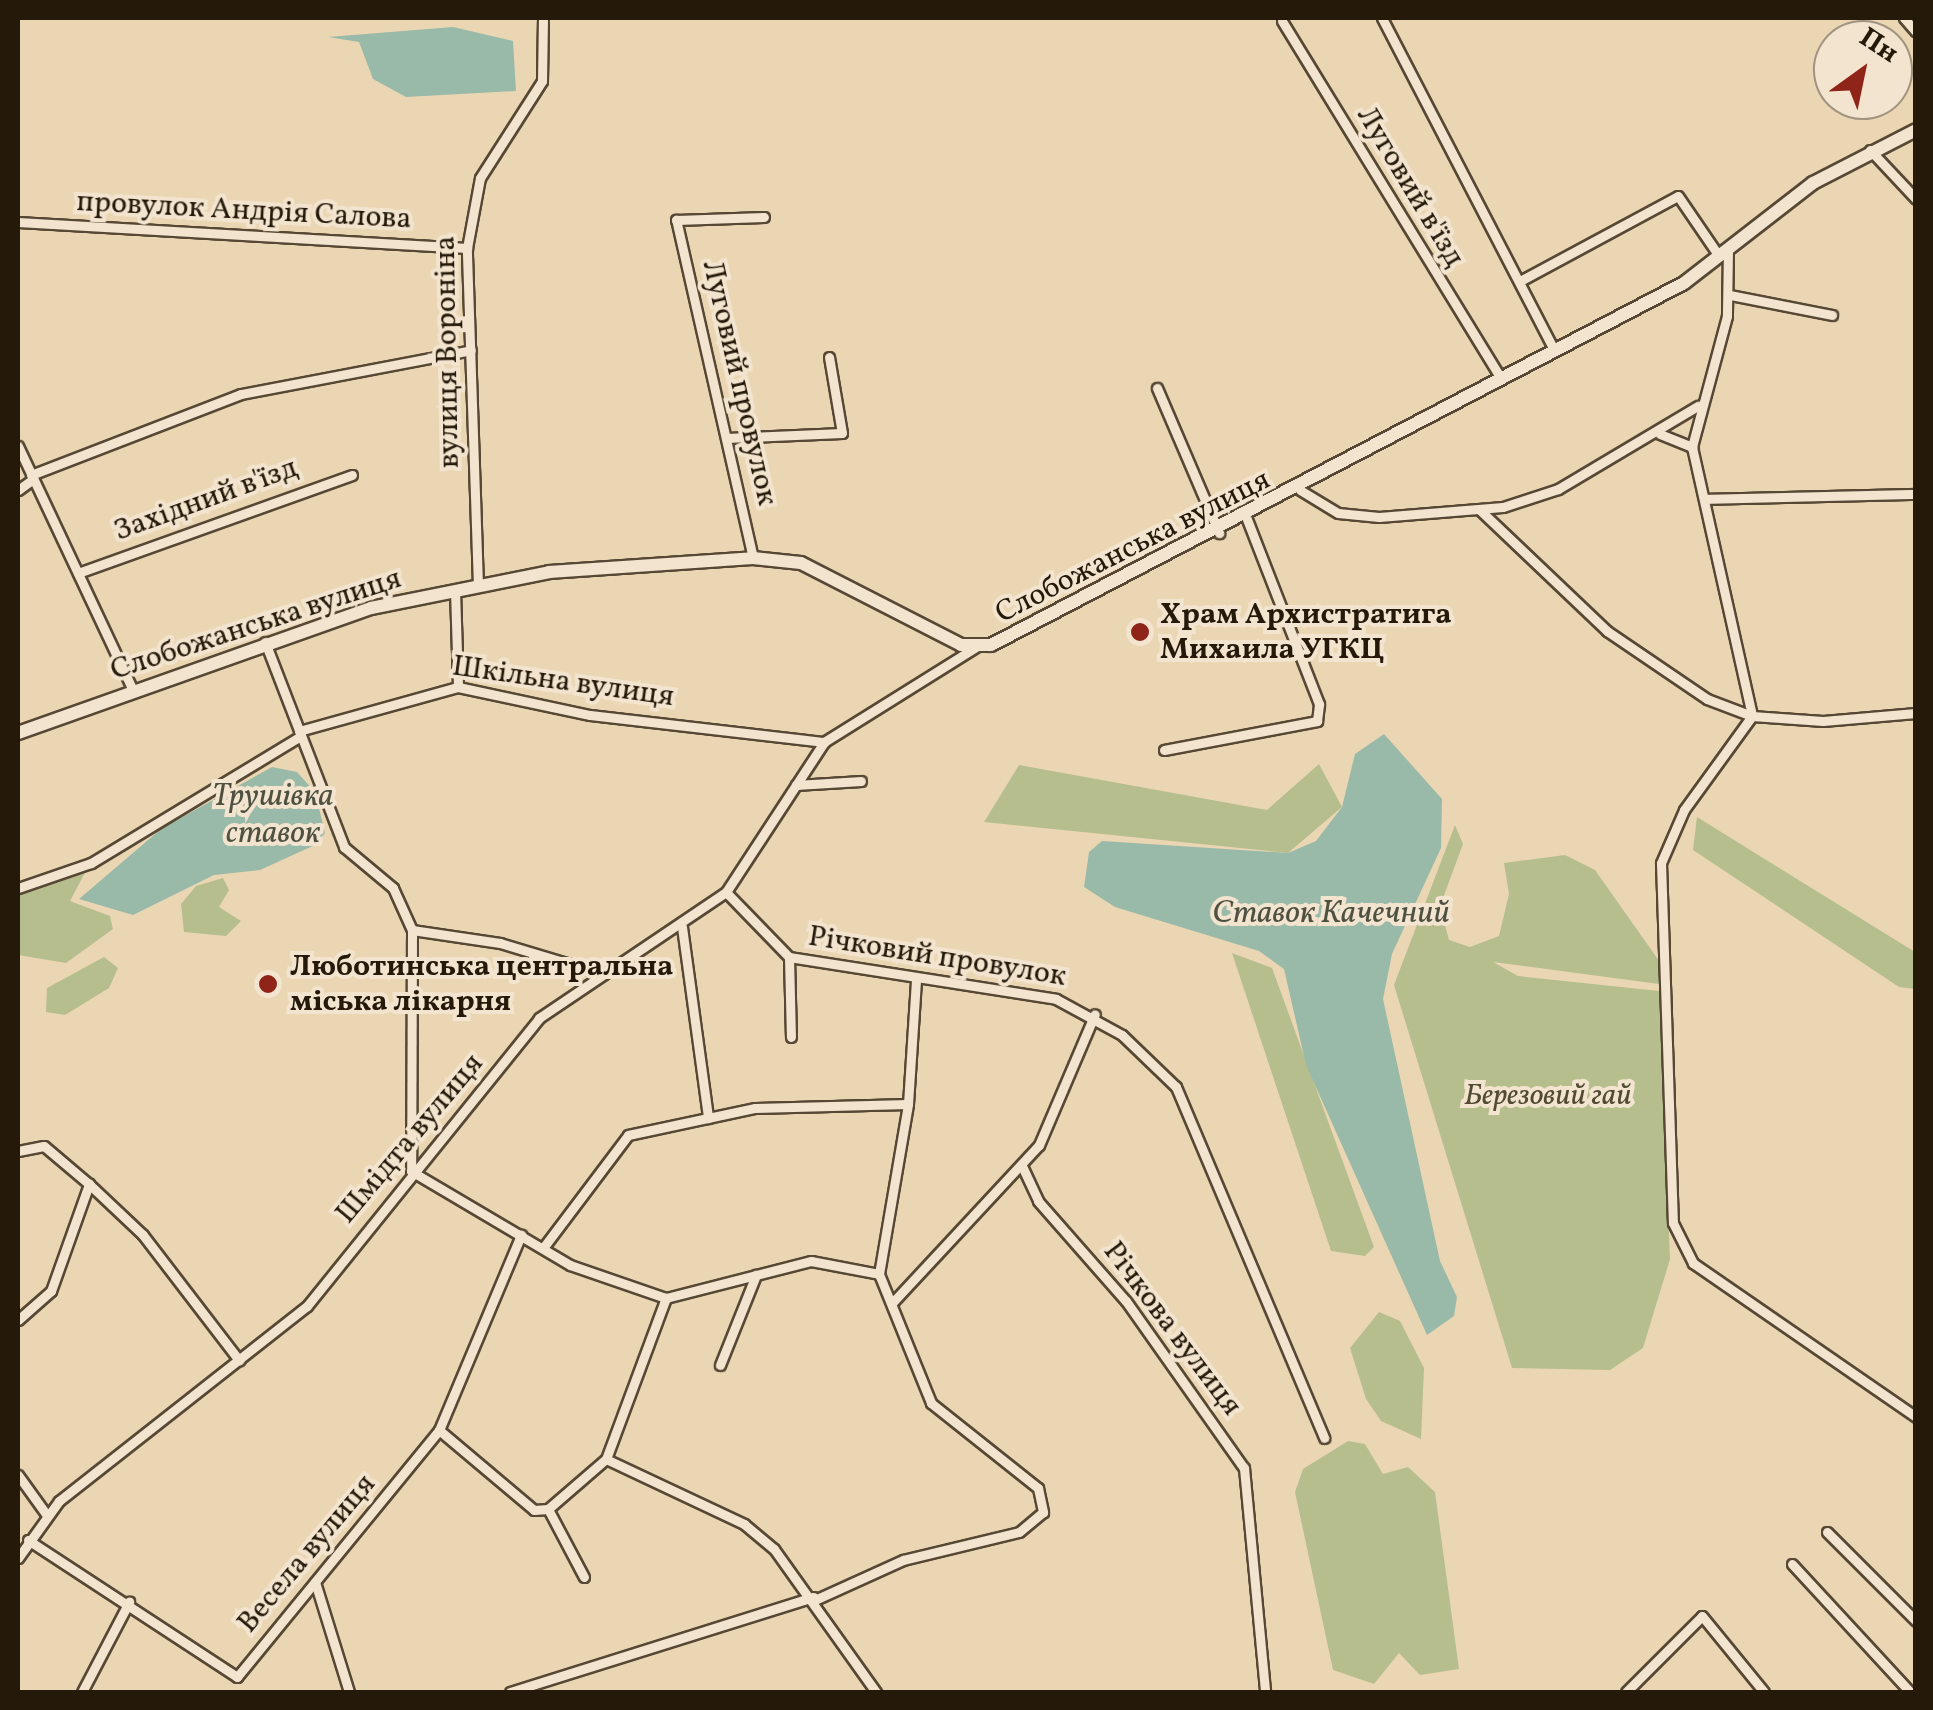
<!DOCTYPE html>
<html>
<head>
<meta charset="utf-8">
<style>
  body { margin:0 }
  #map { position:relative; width:1933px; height:1710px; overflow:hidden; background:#ebd6b3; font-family:Vollkorn,serif }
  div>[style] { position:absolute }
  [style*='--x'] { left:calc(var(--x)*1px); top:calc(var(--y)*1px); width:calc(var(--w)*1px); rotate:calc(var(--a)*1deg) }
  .green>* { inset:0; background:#b6be8e }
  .water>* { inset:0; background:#99baa8 }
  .roads { filter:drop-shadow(2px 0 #564834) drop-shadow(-2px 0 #564834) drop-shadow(0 2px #564834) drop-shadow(0 -2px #564834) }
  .street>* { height:9px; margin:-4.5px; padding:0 4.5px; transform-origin:4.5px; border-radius:4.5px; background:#f2e4ce }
  .secondary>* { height:12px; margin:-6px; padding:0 6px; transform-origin:6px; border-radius:6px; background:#f2e4ce }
  .dots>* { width:28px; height:28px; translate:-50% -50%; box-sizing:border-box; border:5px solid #f2e4ce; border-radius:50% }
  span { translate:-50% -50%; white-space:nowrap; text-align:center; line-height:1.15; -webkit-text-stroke:8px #f2e4ce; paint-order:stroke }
  .street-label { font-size:30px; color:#25190a }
  .poi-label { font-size:30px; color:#25190a; font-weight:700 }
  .left { translate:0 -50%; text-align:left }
  .park-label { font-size:30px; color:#504b32; font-style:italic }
  .water-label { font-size:32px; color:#4e5141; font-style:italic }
  .frame { position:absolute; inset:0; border:20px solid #25190a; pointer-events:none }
  .north { position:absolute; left:1813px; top:20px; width:100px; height:100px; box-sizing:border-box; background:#f2e4ce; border:2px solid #a09380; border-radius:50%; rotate:33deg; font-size:28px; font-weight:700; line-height:40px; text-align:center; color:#25190a }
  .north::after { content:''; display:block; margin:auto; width:35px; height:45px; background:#8f2418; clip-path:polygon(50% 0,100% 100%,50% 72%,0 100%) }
</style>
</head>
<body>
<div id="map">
  <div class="green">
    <div style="clip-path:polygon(1319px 764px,1342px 807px,1288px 853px,984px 822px,1019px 765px,1267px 810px)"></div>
    <div style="clip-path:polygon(1697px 817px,1915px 952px,1915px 989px,1899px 987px,1693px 850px)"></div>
    <div style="clip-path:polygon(1455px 825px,1463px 844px,1440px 906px,1449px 940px,1470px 947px,1499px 936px,1509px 894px,1504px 863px,1565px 855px,1595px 870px,1662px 965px,1659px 984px,1493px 962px,1518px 976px,1659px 991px,1670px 1259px,1643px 1348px,1610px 1370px,1512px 1368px,1394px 985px)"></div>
    <div style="clip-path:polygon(81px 862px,87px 869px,70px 901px,110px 916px,113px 929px,66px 963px,18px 955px,18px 891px)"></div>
    <div style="clip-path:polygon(223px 878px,229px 890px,219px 907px,241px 921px,226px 936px,184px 932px,181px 904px,196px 886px)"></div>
    <div style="clip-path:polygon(1232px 953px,1272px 968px,1374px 1247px,1365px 1256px,1331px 1251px)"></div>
    <div style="clip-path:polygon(104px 957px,118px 968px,109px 988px,65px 1015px,46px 1012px,47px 988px)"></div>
    <div style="clip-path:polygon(1379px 1312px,1400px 1321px,1424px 1368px,1421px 1439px,1381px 1421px,1366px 1399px,1350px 1348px)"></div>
    <div style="clip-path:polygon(1348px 1441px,1365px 1444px,1383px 1474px,1408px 1467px,1435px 1492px,1459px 1669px,1420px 1675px,1399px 1653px,1374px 1684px,1333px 1670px,1295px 1492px,1303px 1469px)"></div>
  </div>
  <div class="water">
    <div style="clip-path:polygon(453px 27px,513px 41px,516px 91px,406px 97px,373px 79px,359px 42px,328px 37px)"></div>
    <div style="clip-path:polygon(1384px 734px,1442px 799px,1441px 848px,1392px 954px,1383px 999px,1440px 1261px,1457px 1297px,1454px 1316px,1427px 1335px,1306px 1065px,1284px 969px,1259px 951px,1115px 907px,1084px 887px,1089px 852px,1102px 841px,1288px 853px,1316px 841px,1342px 807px,1355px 754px)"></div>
    <div style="clip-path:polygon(272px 767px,297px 772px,315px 792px,325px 833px,315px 845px,260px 870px,214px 875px,133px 915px,79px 899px,161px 829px)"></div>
  </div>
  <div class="roads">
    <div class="street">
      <div style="--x:1382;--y:18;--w:374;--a:62.6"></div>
      <div style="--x:1904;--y:18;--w:18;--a:49"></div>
      <div style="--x:1282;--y:21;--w:417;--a:58.5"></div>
      <div style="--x:1870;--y:150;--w:67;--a:46.8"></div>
      <div style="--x:18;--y:222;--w:450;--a:3.3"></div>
      <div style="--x:1728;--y:249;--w:67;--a:90.9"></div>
      <div style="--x:1727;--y:316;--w:136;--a:105"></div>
      <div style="--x:1692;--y:447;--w:276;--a:77.4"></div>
      <div style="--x:1752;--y:716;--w:116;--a:125.9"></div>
      <div style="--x:1684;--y:810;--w:58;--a:113.5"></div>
      <div style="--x:1661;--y:863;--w:360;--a:88.1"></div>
      <div style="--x:1673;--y:1223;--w:45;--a:63.4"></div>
      <div style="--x:1693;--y:1263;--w:271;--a:34.6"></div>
      <div style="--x:1520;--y:281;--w:179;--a:-28.3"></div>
      <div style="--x:1678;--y:196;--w:73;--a:55.7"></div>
      <div style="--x:1730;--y:295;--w:104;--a:11.1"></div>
      <div style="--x:1157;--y:388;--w:158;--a:66.8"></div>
      <div style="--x:1660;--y:434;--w:35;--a:22"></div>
      <div style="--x:726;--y:438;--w:116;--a:-2.5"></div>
      <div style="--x:842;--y:433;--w:77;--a:-99.7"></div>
      <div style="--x:18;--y:446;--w:270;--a:64.8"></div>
      <div style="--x:31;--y:475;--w:225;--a:-21.1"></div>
      <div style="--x:241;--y:394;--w:234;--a:-10.8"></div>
      <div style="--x:18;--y:490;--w:19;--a:-36"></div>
      <div style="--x:1300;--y:490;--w:44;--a:31.2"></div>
      <div style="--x:1338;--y:513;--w:41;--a:5.6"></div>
      <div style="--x:1379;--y:517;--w:124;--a:-4.6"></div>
      <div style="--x:1503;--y:507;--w:58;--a:-18.1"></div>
      <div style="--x:1558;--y:489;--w:163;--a:-30.7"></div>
      <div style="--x:1705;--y:499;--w:211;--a:-1.4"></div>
      <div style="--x:1481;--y:511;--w:174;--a:43.6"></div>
      <div style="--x:1607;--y:631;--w:121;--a:34.2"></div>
      <div style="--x:1707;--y:699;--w:48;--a:20.7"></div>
      <div style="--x:1752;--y:716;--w:71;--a:4"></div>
      <div style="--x:1823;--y:721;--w:93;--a:-4.9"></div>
      <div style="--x:753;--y:558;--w:347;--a:-102.8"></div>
      <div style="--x:676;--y:220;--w:88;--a:-2"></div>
      <div style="--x:78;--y:573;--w:291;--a:-19.7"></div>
      <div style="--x:478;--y:586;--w:338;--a:-91.9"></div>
      <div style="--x:467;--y:248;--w:71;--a:-79.5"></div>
      <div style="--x:480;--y:178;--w:115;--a:-57.4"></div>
      <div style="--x:542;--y:81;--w:63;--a:-89.1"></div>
      <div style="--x:455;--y:590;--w:97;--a:88.2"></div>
      <div style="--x:265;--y:642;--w:220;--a:68.9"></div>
      <div style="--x:344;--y:847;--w:64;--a:39.9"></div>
      <div style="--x:393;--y:888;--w:46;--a:65.7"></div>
      <div style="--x:412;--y:930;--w:241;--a:90.2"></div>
      <div style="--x:299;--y:731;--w:165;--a:-15.5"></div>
      <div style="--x:458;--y:687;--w:135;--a:12"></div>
      <div style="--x:590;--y:715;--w:236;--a:6.6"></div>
      <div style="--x:1164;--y:750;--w:156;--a:-10.7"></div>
      <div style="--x:1317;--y:721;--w:17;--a:-83"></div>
      <div style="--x:1319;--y:704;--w:199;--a:-111.3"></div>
      <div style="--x:796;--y:785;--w:65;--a:-3.5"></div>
      <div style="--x:18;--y:888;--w:77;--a:-18.9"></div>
      <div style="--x:91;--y:863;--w:245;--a:-31.2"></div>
      <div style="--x:726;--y:892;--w:91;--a:45.9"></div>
      <div style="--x:789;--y:957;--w:270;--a:8.9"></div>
      <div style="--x:1056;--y:999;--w:75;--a:28.6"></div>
      <div style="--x:1122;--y:1035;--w:75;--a:43.9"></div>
      <div style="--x:1176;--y:1087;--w:381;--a:67.1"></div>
      <div style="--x:682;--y:927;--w:193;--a:82.2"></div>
      <div style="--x:412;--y:930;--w:89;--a:8.4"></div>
      <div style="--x:500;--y:943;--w:100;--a:16.8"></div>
      <div style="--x:789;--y:957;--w:80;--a:88.6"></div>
      <div style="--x:18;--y:1151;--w:26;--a:-11"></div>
      <div style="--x:44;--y:1146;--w:59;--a:40.2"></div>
      <div style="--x:89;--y:1184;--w:74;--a:43.4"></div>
      <div style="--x:143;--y:1235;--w:158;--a:52.5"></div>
      <div style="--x:1022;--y:1166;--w:38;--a:65"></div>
      <div style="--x:1038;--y:1201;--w:133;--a:48.7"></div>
      <div style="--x:1126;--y:1301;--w:204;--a:54.8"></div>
      <div style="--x:1244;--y:1468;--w:225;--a:84.6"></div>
      <div style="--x:411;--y:1171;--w:185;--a:30.6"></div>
      <div style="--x:570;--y:1265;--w:102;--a:19"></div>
      <div style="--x:666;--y:1298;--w:150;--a:-14.3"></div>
      <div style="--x:811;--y:1261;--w:69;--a:10.8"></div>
      <div style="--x:879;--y:1274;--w:139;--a:68"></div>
      <div style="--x:931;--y:1403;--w:137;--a:38.5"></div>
      <div style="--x:1038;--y:1488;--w:25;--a:78"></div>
      <div style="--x:1043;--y:1512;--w:31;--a:140"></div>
      <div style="--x:1019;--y:1532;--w:119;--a:166.4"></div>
      <div style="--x:903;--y:1560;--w:97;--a:155.6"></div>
      <div style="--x:543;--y:1248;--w:141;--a:-53"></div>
      <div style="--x:628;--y:1135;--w:130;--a:-12"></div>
      <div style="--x:755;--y:1108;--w:153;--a:-1.5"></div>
      <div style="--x:879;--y:1274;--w:172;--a:-80.3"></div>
      <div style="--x:908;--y:1104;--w:125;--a:-86.3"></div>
      <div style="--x:893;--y:1302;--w:214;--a:-47.1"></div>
      <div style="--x:1039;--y:1145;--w:142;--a:-66.9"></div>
      <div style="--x:18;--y:1320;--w:44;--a:-41.3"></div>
      <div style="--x:51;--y:1291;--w:114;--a:-70.4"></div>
      <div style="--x:720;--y:1365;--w:97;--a:-68.2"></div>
      <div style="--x:439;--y:1430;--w:124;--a:40.1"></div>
      <div style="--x:534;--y:1510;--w:14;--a:-4"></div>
      <div style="--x:548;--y:1509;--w:77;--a:-40.8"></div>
      <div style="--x:606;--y:1459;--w:172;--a:-69.6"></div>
      <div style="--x:606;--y:1459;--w:153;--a:25.2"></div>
      <div style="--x:744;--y:1524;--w:39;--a:40"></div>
      <div style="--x:774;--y:1549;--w:176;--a:54.5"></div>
      <div style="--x:18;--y:1475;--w:48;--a:54.3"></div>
      <div style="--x:548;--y:1509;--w:77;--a:62.1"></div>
      <div style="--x:1827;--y:1532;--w:126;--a:45"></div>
      <div style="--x:28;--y:1540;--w:250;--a:33.2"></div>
      <div style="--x:237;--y:1677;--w:319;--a:-50.7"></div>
      <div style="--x:439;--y:1430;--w:212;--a:-67.2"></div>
      <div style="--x:18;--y:1558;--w:70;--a:-54.3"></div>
      <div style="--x:59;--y:1501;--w:315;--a:-38.2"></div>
      <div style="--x:307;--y:1306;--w:370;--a:-51.1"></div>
      <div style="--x:539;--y:1018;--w:225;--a:-34"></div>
      <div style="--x:726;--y:892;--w:179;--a:-56.8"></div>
      <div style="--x:824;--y:742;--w:179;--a:-32"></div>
      <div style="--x:1792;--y:1564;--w:174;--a:47.3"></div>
      <div style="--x:315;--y:1582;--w:115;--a:72.8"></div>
      <div style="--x:82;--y:1692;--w:102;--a:-62.4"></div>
      <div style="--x:510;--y:1692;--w:318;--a:-17.4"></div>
      <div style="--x:1626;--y:1692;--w:107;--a:-45"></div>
      <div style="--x:1702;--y:1616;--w:98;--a:50.8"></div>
    </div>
    <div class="secondary">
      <div style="--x:18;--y:733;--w:374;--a:-19.5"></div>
      <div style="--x:371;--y:608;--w:182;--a:-11.4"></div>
      <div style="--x:549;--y:572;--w:204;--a:-3.9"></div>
      <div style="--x:753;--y:558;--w:48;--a:5.9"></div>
      <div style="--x:801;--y:563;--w:180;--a:27.1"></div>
      <div style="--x:961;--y:645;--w:30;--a:0"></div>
      <div style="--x:991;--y:645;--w:782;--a:-27.58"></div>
      <div style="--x:1684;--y:283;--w:163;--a:-37.8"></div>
      <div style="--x:1813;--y:183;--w:116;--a:-27.2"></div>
    </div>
  </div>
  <div class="dots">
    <div style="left:1140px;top:632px;background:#8f2418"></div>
    <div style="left:268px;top:984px;background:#8f2418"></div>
  </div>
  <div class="street-label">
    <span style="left:1410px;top:187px;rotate:59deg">Луговий в'їзд</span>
    <span style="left:244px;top:211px;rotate:3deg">провулок Андрія Салова</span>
    <span style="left:448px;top:352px;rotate:-91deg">вулиця Вороніна</span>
    <span style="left:739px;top:383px;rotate:77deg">Луговий провулок</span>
    <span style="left:206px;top:500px;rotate:-20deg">Західний в'їзд</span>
    <span style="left:1133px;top:547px;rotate:-27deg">Слобожанська вулиця</span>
    <span style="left:256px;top:625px;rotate:-18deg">Слобожанська вулиця</span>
    <span style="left:563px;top:682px;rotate:8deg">Шкільна вулиця</span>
    <span style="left:937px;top:957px;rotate:9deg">Річковий провулок</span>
    <span style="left:410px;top:1139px;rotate:-50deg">Шмідта вулиця</span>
    <span style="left:1172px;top:1329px;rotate:53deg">Річкова вулиця</span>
    <span style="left:307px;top:1554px;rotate:-50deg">Весела вулиця</span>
  </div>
  <div class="poi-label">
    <span class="left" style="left:1160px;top:632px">Храм Архистратига<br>Михаила УГКЦ</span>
    <span class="left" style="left:290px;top:984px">Люботинська центральна<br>міська лікарня</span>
  </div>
  <div class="park-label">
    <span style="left:1548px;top:1096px">Березовий гай</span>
  </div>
  <div class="water-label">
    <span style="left:273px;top:816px">Трушівка<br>ставок</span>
    <span style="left:1331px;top:914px">Ставок Качечний</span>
  </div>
  <div class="frame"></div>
  <div class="north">Пн</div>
</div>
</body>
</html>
